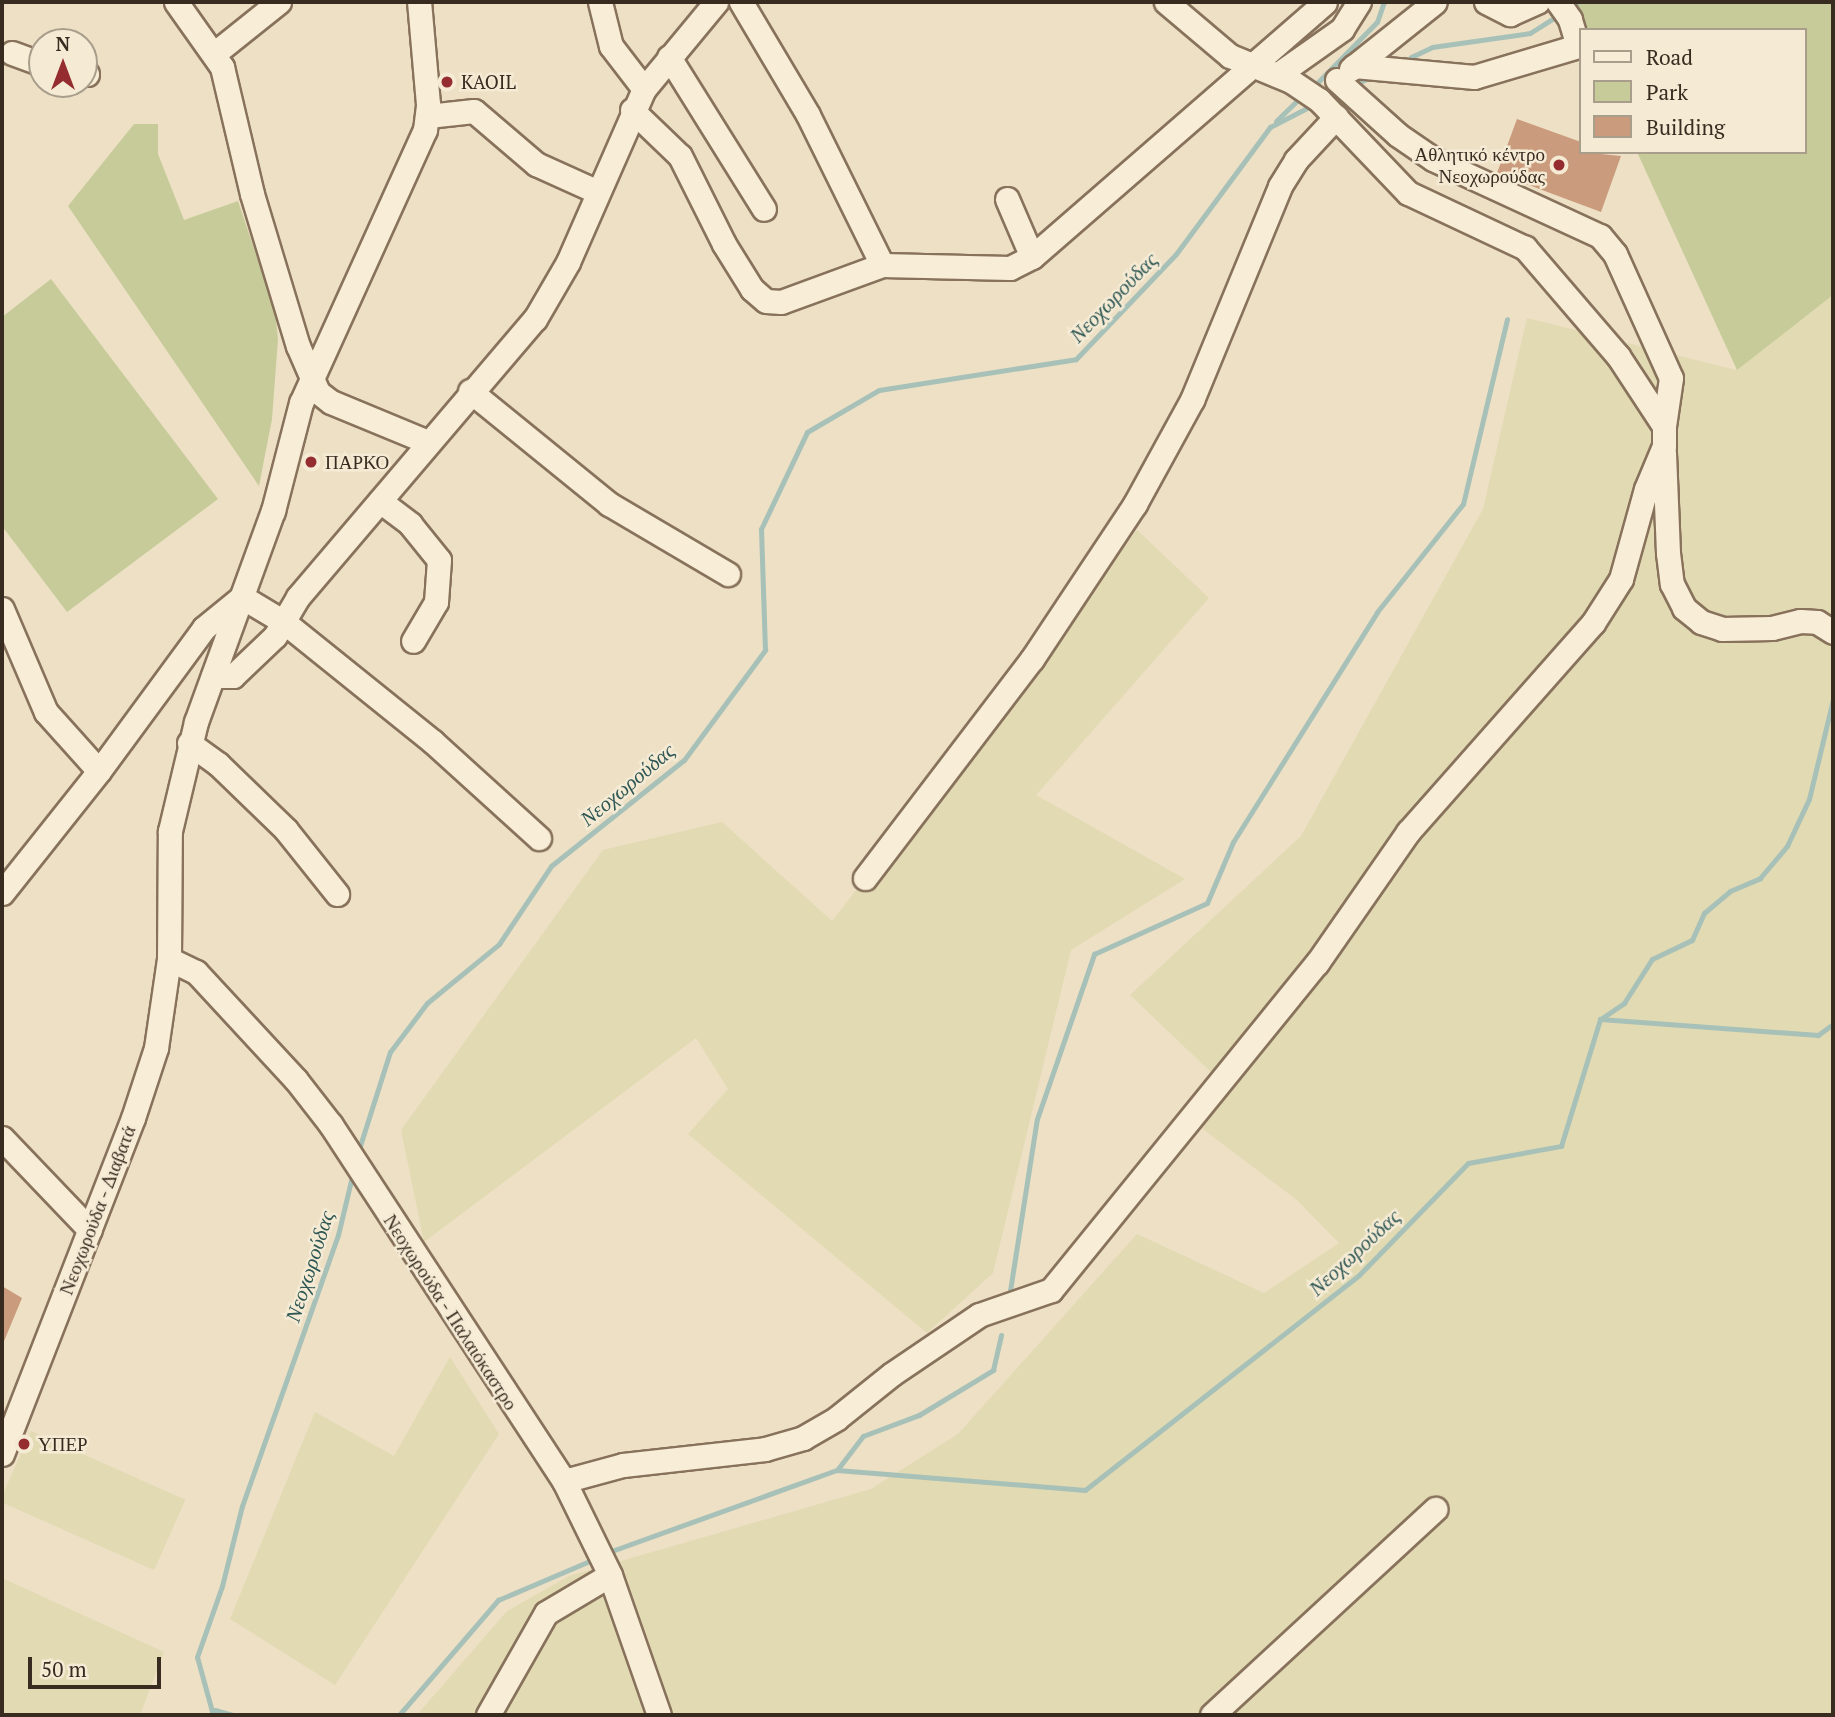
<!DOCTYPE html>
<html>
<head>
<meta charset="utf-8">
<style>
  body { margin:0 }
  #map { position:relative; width:1835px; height:1717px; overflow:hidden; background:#ede0c5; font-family:"PT Serif",serif }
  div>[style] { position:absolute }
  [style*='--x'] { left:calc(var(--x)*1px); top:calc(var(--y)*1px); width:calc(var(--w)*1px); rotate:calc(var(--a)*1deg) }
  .farmland>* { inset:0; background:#e2dab3; transform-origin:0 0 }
  .green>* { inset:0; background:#c6cb99 }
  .stream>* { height:5px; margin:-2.5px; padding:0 2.5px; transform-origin:2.5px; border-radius:2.5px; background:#a7c1b8 }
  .building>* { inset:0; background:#ca9b7c }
  .roads { filter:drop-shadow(2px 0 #88725c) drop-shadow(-2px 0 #88725c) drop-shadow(0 2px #88725c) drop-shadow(0 -2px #88725c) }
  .minor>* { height:23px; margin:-11.5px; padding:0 11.5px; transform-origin:11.5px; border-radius:11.5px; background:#f8eed8 }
  .dots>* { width:19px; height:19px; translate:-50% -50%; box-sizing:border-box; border:4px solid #f5ebd5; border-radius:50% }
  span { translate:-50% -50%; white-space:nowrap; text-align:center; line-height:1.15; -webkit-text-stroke:5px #f5ebd5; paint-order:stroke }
  .poi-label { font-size:19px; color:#382b1f }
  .left { translate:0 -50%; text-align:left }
  .right { translate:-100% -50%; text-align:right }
  .street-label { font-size:19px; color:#382b1f }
  .water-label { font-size:21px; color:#2f5754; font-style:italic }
  .frame { position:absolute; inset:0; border:4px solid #382b1f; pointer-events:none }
  .legend { position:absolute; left:1579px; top:28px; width:228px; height:126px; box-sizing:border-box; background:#f5ebd5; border:2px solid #a99e8c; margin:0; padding:9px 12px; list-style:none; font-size:21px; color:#382b1f }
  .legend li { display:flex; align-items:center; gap:14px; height:35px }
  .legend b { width:35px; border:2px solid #a99e8c }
  .north { position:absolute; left:28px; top:28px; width:70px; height:70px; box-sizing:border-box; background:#f5ebd5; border:2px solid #a99e8c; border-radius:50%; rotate:0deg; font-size:19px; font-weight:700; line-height:28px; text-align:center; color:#382b1f }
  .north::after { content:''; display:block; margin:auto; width:24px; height:32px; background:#952d30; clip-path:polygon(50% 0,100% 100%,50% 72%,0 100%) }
  .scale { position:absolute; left:28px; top:1657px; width:133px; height:32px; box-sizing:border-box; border:4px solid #382b1f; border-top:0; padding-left:9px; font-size:21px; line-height:24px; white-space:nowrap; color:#382b1f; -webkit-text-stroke:5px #f5ebd5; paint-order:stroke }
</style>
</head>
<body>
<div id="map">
  <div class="farmland">
    <div style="clip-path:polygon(1833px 295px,1833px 1715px,417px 1715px,507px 1611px,569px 1576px,871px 1489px,958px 1434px,1137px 1234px,1264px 1293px,1339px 1243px,1297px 1200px,1179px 1111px,1211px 1072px,1130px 995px,1301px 836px,1483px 509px,1527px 318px,1736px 370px)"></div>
    <div style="clip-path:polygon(1137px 530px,1209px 598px,1036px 795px,1185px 879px,1071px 950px,993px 1273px,927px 1333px,688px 1134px,728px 1089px,696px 1038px,424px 1242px,401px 1130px,603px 850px,722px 822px,832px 921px)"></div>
    <div style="clip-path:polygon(450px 1357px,499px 1434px,335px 1685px,230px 1619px,315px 1412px,394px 1456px)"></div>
    <div style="left:31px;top:1431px;width:169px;height:77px;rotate:24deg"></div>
    <div style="clip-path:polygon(2px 1578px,164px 1652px,140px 1715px,2px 1715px)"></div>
  </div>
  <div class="green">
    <div style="clip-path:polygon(1567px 2px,1833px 2px,1833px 295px,1737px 370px,1637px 152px,1805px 152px,1805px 30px,1581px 30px)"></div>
    <div style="clip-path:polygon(134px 124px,158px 124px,158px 154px,184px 220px,238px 201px,275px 311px,278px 339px,272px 419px,259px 486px,68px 206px)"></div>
    <div style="clip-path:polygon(51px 279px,218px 499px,67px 612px,2px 526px,2px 317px)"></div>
  </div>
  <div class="stream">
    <div style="--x:1576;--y:3;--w:2;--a:-27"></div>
    <div style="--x:1411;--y:57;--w:23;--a:-25"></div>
    <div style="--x:1432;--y:47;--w:99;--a:-8.1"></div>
    <div style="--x:1530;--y:33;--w:26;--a:-32"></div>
    <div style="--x:1362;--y:81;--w:9;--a:-27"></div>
    <div style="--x:1318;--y:82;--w:84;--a:-45.5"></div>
    <div style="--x:1377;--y:22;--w:21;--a:-71"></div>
    <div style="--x:1276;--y:121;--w:28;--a:-44"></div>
    <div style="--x:1602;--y:1018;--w:27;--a:-34"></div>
    <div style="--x:1624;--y:1003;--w:52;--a:-57.5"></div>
    <div style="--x:1652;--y:959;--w:44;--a:-25.4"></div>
    <div style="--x:1692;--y:940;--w:30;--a:-66"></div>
    <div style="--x:1704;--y:913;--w:34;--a:-40"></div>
    <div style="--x:1730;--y:891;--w:33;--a:-23"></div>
    <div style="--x:1760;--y:878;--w:42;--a:-49.8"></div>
    <div style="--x:1787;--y:846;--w:52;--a:-64.9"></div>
    <div style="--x:1809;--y:799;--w:103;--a:-76.5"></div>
    <div style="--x:358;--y:1152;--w:105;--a:-72.3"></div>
    <div style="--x:390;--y:1052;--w:61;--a:-52.9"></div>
    <div style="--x:427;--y:1003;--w:93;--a:-39.3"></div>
    <div style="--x:499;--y:944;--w:94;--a:-56.3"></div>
    <div style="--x:551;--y:866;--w:170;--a:-38.6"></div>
    <div style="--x:684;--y:760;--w:137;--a:-53.6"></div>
    <div style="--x:765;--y:650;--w:121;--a:-91.9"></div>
    <div style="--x:761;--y:529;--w:107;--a:-64.6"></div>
    <div style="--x:807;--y:432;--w:83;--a:-30.3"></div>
    <div style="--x:879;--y:390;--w:199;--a:-8.9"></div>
    <div style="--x:1076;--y:359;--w:145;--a:-46.4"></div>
    <div style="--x:1176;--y:254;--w:158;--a:-53.5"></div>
    <div style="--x:1270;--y:127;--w:42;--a:-27.2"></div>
    <div style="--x:1009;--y:1297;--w:180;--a:-81.1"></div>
    <div style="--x:1037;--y:1119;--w:175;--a:-70.9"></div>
    <div style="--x:1094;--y:954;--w:124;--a:-24.3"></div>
    <div style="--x:1207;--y:903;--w:66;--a:-66.9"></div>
    <div style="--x:1233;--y:842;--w:271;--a:-57.9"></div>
    <div style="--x:1377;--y:612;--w:138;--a:-51.5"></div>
    <div style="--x:1463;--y:504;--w:190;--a:-76.6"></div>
    <div style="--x:837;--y:1470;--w:43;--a:-52.6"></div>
    <div style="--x:863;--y:1436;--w:60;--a:-20.6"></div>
    <div style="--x:919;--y:1415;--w:87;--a:-31.3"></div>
    <div style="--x:993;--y:1370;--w:36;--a:-77"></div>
    <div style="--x:606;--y:1553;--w:245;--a:-19.8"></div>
    <div style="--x:837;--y:1470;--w:249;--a:4.6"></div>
    <div style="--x:1085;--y:1490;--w:348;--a:-38.1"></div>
    <div style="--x:1359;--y:1275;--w:156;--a:-45.8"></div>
    <div style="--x:1468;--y:1163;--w:95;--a:-10.4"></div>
    <div style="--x:1561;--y:1146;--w:133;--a:-72.9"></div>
    <div style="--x:1600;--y:1019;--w:219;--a:4.2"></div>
    <div style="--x:1818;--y:1035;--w:19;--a:-36"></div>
    <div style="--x:215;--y:1710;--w:19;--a:16"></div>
    <div style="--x:213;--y:1715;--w:60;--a:-105.4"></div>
    <div style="--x:197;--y:1657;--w:75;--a:-70.6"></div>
    <div style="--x:222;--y:1586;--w:82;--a:-76"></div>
    <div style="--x:242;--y:1506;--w:288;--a:-70.5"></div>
    <div style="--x:338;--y:1235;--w:65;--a:-76.6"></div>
    <div style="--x:399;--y:1715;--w:152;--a:-49.3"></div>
    <div style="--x:498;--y:1600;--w:104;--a:-23.1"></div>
  </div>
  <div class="building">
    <div style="clip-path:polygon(1517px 119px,1581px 142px,1581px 152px,1621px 156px,1601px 212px,1497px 173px)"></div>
    <div style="clip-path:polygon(2px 1286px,22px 1298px,2px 1346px)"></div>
  </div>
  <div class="roads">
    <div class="minor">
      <div style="--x:176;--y:2;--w:80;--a:54.7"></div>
      <div style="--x:222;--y:67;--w:130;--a:76.7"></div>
      <div style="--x:252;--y:194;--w:159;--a:73.2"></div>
      <div style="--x:298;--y:346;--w:50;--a:66.5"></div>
      <div style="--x:318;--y:392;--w:16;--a:38"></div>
      <div style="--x:331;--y:402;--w:105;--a:22.4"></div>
      <div style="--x:600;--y:2;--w:45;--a:76"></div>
      <div style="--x:611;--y:46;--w:54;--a:52.5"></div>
      <div style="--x:741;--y:2;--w:131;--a:59.3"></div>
      <div style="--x:808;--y:115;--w:167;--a:63.7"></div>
      <div style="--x:1486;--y:2;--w:27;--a:27"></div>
      <div style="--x:1510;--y:14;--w:30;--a:-24"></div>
      <div style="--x:12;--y:53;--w:32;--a:20"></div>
      <div style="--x:215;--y:53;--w:82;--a:-38.6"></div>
      <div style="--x:669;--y:57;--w:179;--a:58"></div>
      <div style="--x:1354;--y:66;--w:121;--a:5.2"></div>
      <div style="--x:1474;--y:77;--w:109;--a:-16.6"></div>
      <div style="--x:1578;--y:46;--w:28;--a:-107"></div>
      <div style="--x:1570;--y:19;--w:21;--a:-125"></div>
      <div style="--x:1351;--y:69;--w:107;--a:-38.6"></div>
      <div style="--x:84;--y:74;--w:3;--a:0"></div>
      <div style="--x:1277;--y:75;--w:80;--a:-35.3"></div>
      <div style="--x:1342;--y:29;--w:32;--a:-58"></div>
      <div style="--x:1337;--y:80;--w:82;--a:42"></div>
      <div style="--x:1398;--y:135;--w:42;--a:34.4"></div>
      <div style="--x:1433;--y:159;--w:184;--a:24.8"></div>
      <div style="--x:1600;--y:236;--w:23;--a:50"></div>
      <div style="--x:1615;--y:254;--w:136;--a:65.7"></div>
      <div style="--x:1671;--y:378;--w:49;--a:98.3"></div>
      <div style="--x:632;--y:110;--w:66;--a:43.8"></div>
      <div style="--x:680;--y:156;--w:98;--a:63.4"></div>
      <div style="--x:724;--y:244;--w:53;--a:58.1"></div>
      <div style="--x:752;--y:289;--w:18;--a:41"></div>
      <div style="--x:766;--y:301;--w:15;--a:4"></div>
      <div style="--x:781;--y:302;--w:108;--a:-20.1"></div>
      <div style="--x:882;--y:265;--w:128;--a:1.3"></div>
      <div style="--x:1010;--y:268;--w:25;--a:-27"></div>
      <div style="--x:1032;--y:257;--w:388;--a:-41"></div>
      <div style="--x:428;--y:116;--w:46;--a:-6.2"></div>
      <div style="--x:474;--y:111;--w:82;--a:40.5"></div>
      <div style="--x:536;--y:164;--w:68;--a:24.3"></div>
      <div style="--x:1007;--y:199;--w:63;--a:66.7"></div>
      <div style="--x:470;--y:391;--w:179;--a:39.1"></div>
      <div style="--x:609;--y:504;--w:138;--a:30.5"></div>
      <div style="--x:1664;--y:453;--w:100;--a:87.7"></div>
      <div style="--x:1668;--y:553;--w:31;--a:83"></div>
      <div style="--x:1672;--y:584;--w:27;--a:63"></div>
      <div style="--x:1684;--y:608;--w:22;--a:39"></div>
      <div style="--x:1701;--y:622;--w:22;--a:18"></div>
      <div style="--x:1722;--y:629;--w:50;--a:-1.1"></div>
      <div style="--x:1772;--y:628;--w:29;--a:-14"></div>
      <div style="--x:1800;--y:621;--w:17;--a:3"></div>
      <div style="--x:1817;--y:622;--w:19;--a:32"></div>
      <div style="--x:380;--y:501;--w:38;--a:37"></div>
      <div style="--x:410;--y:524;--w:46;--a:51.1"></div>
      <div style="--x:439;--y:560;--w:42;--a:94.1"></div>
      <div style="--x:436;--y:602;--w:45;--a:120.5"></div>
      <div style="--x:2;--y:609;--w:112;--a:66.9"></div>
      <div style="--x:46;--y:712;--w:79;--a:48.1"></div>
      <div style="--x:213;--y:676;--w:20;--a:0"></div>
      <div style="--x:233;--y:676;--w:58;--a:-43.6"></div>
      <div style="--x:275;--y:636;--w:45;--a:-59.5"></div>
      <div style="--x:298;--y:597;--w:365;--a:-49.6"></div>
      <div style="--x:535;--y:319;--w:66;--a:-59.9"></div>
      <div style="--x:568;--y:262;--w:189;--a:-66.3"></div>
      <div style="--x:644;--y:89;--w:113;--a:-50.4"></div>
      <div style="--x:189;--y:743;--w:36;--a:36"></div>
      <div style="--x:218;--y:764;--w:95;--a:44.1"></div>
      <div style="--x:286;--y:830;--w:82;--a:51.4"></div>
      <div style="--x:865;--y:878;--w:275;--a:-52.7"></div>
      <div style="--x:1032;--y:659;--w:186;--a:-56.4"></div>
      <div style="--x:1135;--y:504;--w:119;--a:-61.3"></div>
      <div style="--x:1192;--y:400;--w:231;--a:-67.6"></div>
      <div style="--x:1280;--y:186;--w:31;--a:-58"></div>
      <div style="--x:1296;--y:160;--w:59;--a:-47.1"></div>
      <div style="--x:2;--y:893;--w:156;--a:-51.5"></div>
      <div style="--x:99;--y:771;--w:177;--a:-53.7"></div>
      <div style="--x:204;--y:628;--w:49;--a:-39.2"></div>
      <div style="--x:242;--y:597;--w:49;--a:30.8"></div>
      <div style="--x:284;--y:622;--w:191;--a:38.8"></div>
      <div style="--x:433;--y:742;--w:143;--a:42.2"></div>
      <div style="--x:169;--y:959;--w:30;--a:26"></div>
      <div style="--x:196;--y:972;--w:147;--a:47.2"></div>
      <div style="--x:296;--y:1080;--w:57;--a:52.1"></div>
      <div style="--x:331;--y:1125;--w:425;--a:56.8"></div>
      <div style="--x:564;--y:1481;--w:105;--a:63.9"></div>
      <div style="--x:610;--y:1575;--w:148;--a:70.7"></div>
      <div style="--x:2;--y:1138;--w:127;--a:46.3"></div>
      <div style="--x:2;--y:1454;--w:361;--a:-68.7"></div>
      <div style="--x:133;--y:1118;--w:74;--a:-71.8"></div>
      <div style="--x:156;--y:1048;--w:90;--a:-81.7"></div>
      <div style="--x:169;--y:959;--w:128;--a:-89.6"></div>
      <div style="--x:170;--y:831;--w:112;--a:-76.6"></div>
      <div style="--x:196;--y:722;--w:225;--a:-70"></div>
      <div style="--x:273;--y:511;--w:112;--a:-75.5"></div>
      <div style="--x:301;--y:403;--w:300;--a:-65.6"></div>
      <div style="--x:425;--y:130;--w:26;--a:-83"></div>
      <div style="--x:428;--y:104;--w:102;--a:-95"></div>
      <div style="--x:564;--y:1481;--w:61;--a:-15.2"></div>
      <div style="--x:623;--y:1465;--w:143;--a:-6.4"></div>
      <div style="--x:765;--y:1449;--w:40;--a:-16"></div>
      <div style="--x:803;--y:1438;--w:39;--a:-30"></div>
      <div style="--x:837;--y:1418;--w:70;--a:-38.7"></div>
      <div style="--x:892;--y:1374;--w:105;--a:-34.1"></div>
      <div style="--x:979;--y:1315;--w:76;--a:-19.1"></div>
      <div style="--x:1051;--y:1290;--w:422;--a:-50.9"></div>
      <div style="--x:1317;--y:963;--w:160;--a:-55.2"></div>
      <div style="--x:1408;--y:832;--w:279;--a:-48.5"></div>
      <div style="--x:1593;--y:623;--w:52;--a:-57.5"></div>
      <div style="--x:1621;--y:579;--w:93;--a:-74.5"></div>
      <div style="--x:1646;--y:489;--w:47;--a:-67.3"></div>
      <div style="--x:1664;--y:446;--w:20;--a:-90"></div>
      <div style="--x:1664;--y:426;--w:84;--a:-123.3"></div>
      <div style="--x:1618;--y:356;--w:143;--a:-130.7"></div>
      <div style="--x:1525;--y:248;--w:129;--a:-154.8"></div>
      <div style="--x:1408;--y:193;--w:129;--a:-133.7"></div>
      <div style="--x:1319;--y:100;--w:34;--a:-146"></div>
      <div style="--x:1291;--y:81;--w:66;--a:-157.7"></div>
      <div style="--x:1230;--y:56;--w:84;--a:-139.8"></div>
      <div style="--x:488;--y:1715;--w:117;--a:-60.4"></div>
      <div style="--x:546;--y:1613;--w:74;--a:-30.7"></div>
      <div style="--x:1212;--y:1715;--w:304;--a:-42.7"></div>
    </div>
  </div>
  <div class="dots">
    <div style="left:447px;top:82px;background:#952d30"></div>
    <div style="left:1559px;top:165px;background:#952d30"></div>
    <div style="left:311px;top:462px;background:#952d30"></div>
    <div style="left:24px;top:1444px;background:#952d30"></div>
  </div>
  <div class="poi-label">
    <span class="left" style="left:461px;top:82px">KAOIL</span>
    <span class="right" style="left:1545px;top:165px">Αθλητικό κέντρο<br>Νεοχωρούδας</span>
    <span class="left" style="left:325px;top:462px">ΠΑΡΚΟ</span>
    <span class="left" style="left:38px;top:1444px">ΥΠΕΡ</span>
  </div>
  <div class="street-label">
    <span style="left:97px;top:1210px;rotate:-69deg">Νεοχωρούδα - Διαβατά</span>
    <span style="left:451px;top:1312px;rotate:57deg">Νεοχωρούδα - Παλαιόκαστρο</span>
  </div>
  <div class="water-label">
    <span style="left:1113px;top:297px;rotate:-46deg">Νεοχωρούδας</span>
    <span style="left:627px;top:784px;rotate:-40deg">Νεοχωρούδας</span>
    <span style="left:1354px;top:1252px;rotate:-43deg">Νεοχωρούδας</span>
    <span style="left:309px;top:1266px;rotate:-72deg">Νεοχωρούδας</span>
  </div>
  <div class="frame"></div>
  <ul class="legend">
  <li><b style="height:9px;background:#f8eed8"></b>Road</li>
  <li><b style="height:19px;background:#c6cb99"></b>Park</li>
  <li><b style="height:19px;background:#ca9b7c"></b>Building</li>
  </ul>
  <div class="north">N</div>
  <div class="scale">50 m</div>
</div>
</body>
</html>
